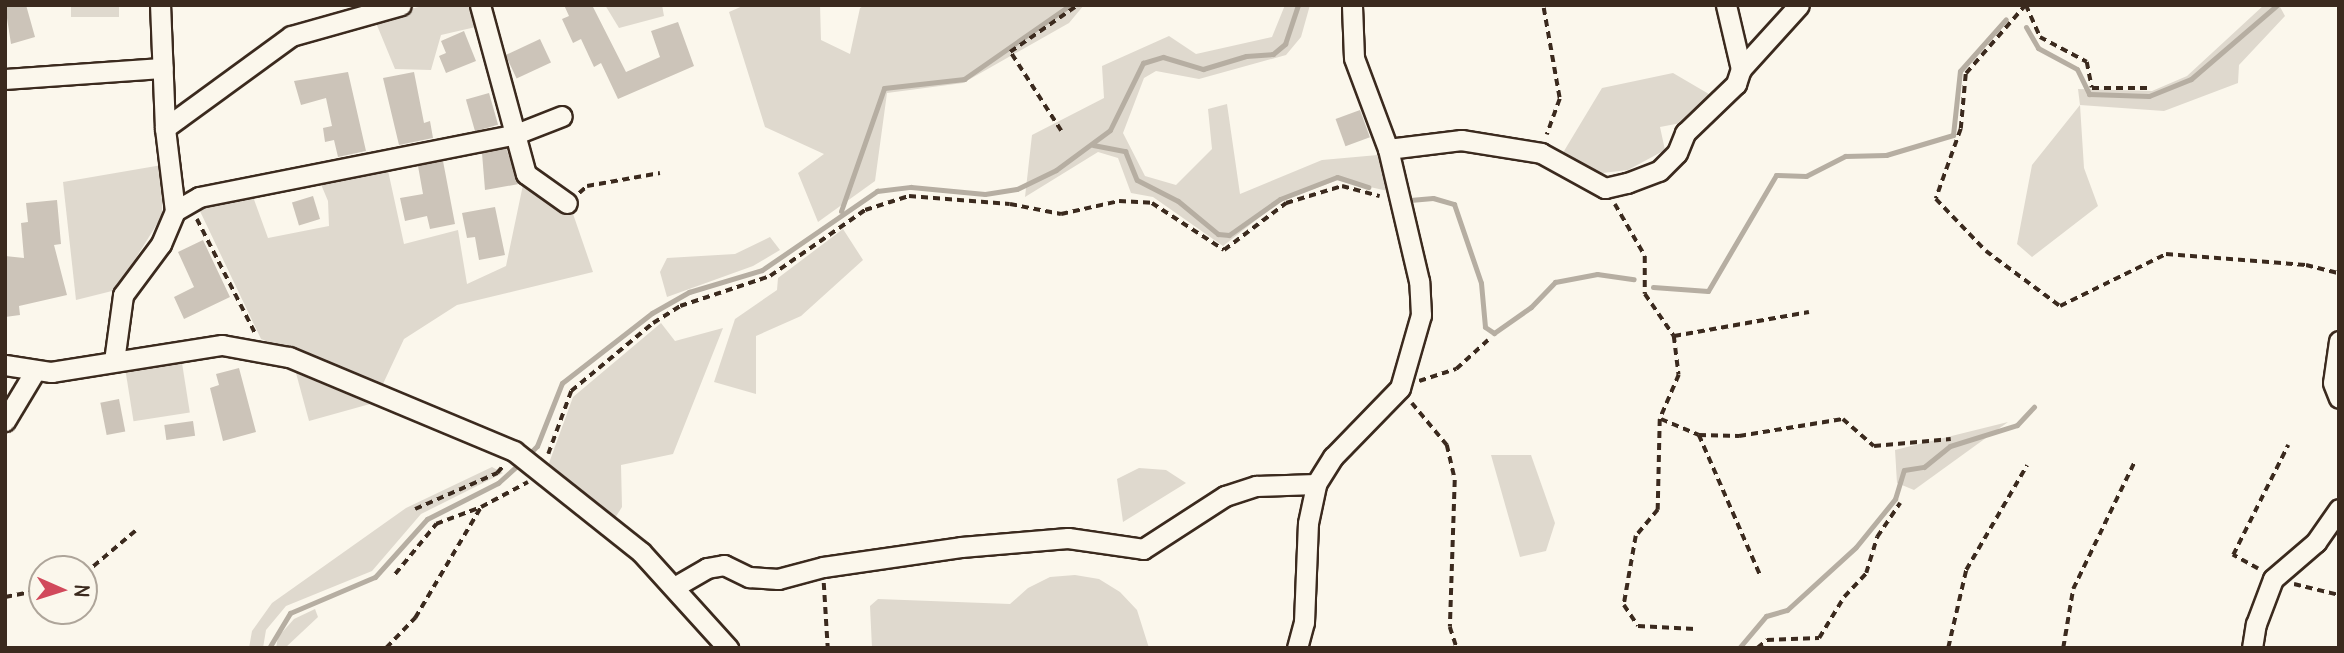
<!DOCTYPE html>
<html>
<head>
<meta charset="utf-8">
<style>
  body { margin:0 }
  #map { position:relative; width:2344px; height:653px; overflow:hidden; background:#fbf7ec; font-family:Delius,sans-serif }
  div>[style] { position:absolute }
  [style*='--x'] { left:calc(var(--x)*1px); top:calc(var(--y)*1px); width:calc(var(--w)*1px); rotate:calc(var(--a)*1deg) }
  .green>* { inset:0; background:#dfd9ce; transform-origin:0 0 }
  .stream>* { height:5px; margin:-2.5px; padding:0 2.5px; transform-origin:2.5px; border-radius:2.5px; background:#b6aea2 }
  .building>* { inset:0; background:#ccc4b9; transform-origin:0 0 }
  .path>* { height:3.5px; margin-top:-1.75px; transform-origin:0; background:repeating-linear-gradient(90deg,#3b2a1e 0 7px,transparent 0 12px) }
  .roads { filter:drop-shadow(2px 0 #3b2a1e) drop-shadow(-2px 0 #3b2a1e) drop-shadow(0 2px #3b2a1e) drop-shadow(0 -2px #3b2a1e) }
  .street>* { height:19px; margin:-9.5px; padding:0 9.5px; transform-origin:9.5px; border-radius:9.5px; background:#fbf7ec }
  span { translate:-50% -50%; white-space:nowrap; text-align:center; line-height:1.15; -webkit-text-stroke:5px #fbf7ec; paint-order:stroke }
  .frame { position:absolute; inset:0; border:7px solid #3b2a1e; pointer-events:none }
  .north { position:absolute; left:28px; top:555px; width:70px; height:70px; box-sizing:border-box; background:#fbf7ec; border:2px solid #aea59a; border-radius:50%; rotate:93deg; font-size:19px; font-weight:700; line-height:28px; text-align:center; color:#3b2a1e }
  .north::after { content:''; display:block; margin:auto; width:24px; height:32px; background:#d1495b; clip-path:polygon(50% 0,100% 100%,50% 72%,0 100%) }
</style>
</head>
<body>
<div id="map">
  <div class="green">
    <div style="left:71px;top:5px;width:48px;height:12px"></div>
    <div style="clip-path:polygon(427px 5px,475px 5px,480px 26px,441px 35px,431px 70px,395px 69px,374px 18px)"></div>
    <div style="clip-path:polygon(605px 5px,662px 5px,664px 16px,619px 28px)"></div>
    <div style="clip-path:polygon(745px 5px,820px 5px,821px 40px,850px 54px,860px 8px,865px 5px,1084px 5px,1069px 23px,963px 83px,887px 93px,875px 181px,818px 222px,798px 173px,824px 154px,765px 127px,729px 12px)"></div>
    <div style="clip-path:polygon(1285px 5px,1310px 5px,1301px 37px,1286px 55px,1199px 79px,1156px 71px,1144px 78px,1123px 133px,1145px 176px,1176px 185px,1212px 149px,1208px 109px,1227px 104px,1240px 194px,1322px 160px,1378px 155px,1388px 191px,1338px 180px,1279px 202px,1223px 246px,1153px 197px,1131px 193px,1118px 158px,1098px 152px,1025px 197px,1032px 135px,1104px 98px,1102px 66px,1169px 36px,1196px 54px,1272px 37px)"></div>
    <div style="clip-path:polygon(2264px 5px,2279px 5px,2285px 16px,2239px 65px,2238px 83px,2164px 111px,2080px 105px,2084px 168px,2098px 206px,2032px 257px,2017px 244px,2032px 165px,2080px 105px,2078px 89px,2152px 91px,2187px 76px)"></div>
    <div style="clip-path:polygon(1673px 73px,1714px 97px,1691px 121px,1660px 127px,1665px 150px,1628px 170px,1594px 174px,1561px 156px,1602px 88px)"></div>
    <div style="clip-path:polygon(162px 165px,162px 216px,116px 290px,76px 300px,63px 182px)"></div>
    <div style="clip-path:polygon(387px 166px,404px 244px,458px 230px,467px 284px,506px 266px,524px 180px,571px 208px,593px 272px,457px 305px,404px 339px,382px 386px,261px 339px,198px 207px,252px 194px,268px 238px,329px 226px,328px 201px,320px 182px)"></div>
    <div style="clip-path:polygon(843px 229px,863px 260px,801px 316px,756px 336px,756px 394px,714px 382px,735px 319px,777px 290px,778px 278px)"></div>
    <div style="clip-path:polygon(770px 237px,780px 250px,753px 266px,667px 297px,660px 272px,667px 258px,735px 254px)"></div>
    <div style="clip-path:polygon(661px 323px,675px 341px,723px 328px,673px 454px,621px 465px,622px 507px,615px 518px,549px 463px,573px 397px)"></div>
    <div style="left:182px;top:363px;width:50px;height:57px;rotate:81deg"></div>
    <div style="clip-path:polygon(296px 373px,370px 404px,309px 421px)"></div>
    <div style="clip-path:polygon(2008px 422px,1914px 490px,1897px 483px,1895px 450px)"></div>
    <div style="clip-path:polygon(1491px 455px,1531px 455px,1555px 523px,1546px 551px,1520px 557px)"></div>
    <div style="clip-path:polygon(492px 467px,503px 473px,421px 514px,372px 571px,286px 606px,266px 630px,263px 648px,249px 648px,252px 631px,272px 603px,406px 508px)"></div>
    <div style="clip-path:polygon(1139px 468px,1166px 470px,1186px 483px,1123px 522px,1117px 479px)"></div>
    <div style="clip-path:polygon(1075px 575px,1099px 579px,1120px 592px,1137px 610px,1149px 648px,872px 648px,870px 606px,878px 599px,1010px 604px,1028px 588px,1050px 577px)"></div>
    <div style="clip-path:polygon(315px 609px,318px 617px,285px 648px,276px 648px,278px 637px,294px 619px)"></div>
  </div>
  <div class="stream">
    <div style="--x:2026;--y:27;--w:24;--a:60"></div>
    <div style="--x:2038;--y:48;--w:44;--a:28.3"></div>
    <div style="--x:2077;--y:69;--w:28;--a:64"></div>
    <div style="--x:2089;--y:94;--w:60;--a:1.9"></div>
    <div style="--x:2149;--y:96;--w:45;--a:-22"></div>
    <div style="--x:2191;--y:79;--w:113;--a:-40.7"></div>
    <div style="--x:1093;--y:145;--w:33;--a:11"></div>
    <div style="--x:1125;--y:151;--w:31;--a:68"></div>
    <div style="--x:1137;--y:180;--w:46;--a:27.1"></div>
    <div style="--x:1178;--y:201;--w:52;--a:39.5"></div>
    <div style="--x:1218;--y:234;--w:11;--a:5"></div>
    <div style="--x:1229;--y:235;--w:62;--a:-35.2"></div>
    <div style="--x:1280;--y:199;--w:61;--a:-21.1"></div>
    <div style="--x:1337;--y:177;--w:33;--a:18"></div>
    <div style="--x:1410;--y:200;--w:23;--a:-5"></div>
    <div style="--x:1433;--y:198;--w:22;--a:16"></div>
    <div style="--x:1454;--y:204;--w:83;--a:71.1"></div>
    <div style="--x:1481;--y:283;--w:44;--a:84.8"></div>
    <div style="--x:1485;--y:327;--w:11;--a:34"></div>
    <div style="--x:1494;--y:333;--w:45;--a:-35.1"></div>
    <div style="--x:1531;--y:307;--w:35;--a:-46"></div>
    <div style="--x:1555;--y:282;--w:43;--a:-10.8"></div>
    <div style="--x:1597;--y:274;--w:37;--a:8"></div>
    <div style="--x:841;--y:211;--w:130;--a:-70.7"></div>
    <div style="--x:884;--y:88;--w:81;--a:-6.4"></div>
    <div style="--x:964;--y:79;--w:129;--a:-34.9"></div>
    <div style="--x:1653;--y:287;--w:55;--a:4.2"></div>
    <div style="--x:1708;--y:291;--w:134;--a:-59.6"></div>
    <div style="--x:1776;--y:175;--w:30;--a:2"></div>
    <div style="--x:1806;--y:176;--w:44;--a:-27.1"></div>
    <div style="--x:1845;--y:156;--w:41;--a:-1.4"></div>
    <div style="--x:1886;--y:155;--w:70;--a:-16.6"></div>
    <div style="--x:1953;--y:135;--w:64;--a:-83.8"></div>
    <div style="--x:1960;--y:71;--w:69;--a:-48.5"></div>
    <div style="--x:527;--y:456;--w:14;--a:-45"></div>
    <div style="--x:537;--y:446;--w:68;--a:-68.4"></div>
    <div style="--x:562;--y:383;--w:114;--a:-37.9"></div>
    <div style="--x:652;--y:313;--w:43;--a:-29.6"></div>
    <div style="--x:689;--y:292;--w:76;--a:-16.8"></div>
    <div style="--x:762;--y:270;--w:140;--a:-34.5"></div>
    <div style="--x:877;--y:191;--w:34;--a:-7"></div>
    <div style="--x:911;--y:187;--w:74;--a:5.4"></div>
    <div style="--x:985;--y:194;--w:32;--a:-9"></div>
    <div style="--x:1017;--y:189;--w:43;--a:-26"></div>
    <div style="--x:1056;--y:170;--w:67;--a:-36.5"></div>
    <div style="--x:1110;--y:130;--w:75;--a:-63.8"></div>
    <div style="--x:1143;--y:63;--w:21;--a:-17"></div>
    <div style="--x:1163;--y:57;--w:42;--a:16.7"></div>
    <div style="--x:1203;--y:69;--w:45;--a:-16.8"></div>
    <div style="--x:1246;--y:56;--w:27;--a:-4"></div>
    <div style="--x:1273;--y:54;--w:16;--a:-40"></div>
    <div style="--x:1285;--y:44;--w:41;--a:-71.6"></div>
    <div style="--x:269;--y:648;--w:41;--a:-59"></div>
    <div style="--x:290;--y:613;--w:92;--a:-23"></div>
    <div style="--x:375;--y:577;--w:78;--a:-48.1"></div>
    <div style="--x:427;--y:519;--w:80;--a:-26.9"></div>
    <div style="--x:498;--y:483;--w:30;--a:-42"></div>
    <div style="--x:1739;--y:648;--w:42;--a:-49.8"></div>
    <div style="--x:1766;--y:616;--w:22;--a:-16"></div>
    <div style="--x:1787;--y:610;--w:93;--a:-42.4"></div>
    <div style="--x:1856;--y:547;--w:62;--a:-50.9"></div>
    <div style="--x:1895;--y:499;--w:30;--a:-73"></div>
    <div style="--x:1904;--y:470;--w:20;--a:-9"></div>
    <div style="--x:1924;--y:467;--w:33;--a:-39"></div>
    <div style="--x:1950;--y:446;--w:70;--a:-17.4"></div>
    <div style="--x:2017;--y:425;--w:25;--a:-47"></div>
  </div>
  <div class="building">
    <div style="clip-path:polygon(5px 5px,26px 5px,35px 37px,11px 44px)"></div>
    <div style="clip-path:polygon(564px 5px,592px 5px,626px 72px,660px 57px,651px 31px,678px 22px,694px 66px,618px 99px,601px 63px,594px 67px,581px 39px,573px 43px,562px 19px,569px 16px)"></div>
    <div style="clip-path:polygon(464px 31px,476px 61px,446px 73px,439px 56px,446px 53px,441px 41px)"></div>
    <div style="left:540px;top:39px;width:26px;height:38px;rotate:65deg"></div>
    <div style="clip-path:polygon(348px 72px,366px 151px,338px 157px,334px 140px,325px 142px,323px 128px,332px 126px,326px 98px,301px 105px,294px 81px)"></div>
    <div style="clip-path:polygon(414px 72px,424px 123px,430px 121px,433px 138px,399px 145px,383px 78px)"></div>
    <div style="left:489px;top:93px;width:33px;height:24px;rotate:74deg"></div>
    <div style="left:1360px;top:110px;width:29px;height:26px;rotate:70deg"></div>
    <div style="clip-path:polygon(506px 148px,519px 184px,485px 190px,482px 153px)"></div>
    <div style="clip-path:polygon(443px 161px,455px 224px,430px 229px,427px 216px,405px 221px,400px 198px,423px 194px,418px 166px)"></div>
    <div style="left:313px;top:196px;width:24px;height:22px;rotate:73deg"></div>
    <div style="clip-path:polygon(57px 200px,61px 244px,54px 245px,67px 295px,19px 306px,20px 315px,5px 317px,5px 256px,24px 258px,21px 223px,28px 222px,26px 203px)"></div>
    <div style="clip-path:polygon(495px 207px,505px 255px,479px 260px,475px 237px,467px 238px,462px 213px)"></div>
    <div style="clip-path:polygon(203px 240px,230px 297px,184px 319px,174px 297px,194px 287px,178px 252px)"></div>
    <div style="clip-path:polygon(239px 368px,256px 432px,223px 441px,210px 388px,219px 385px,216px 374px)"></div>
    <div style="left:119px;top:399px;width:33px;height:19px;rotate:79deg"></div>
    <div style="left:193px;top:421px;width:15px;height:29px;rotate:82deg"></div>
  </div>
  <div class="path">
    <div style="--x:2026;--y:5;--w:91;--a:131"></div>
    <div style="--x:1966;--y:74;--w:55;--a:95.2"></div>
    <div style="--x:1961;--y:129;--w:74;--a:109.7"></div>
    <div style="--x:1936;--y:199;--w:72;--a:46.1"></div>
    <div style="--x:1986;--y:251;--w:92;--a:36.6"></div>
    <div style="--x:2060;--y:306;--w:118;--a:-26.1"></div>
    <div style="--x:2166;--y:254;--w:140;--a:4.5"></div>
    <div style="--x:2306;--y:265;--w:34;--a:14"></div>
    <div style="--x:2026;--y:5;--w:35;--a:66"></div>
    <div style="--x:2040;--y:37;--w:53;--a:28"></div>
    <div style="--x:2087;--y:62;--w:26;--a:79"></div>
    <div style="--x:2092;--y:88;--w:59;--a:0"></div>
    <div style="--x:1544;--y:8;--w:92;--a:80"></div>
    <div style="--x:1560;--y:99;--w:38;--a:110"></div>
    <div style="--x:1061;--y:131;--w:94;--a:-122.8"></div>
    <div style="--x:1010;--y:52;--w:83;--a:-34.7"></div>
    <div style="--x:579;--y:193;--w:11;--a:-41"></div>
    <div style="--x:587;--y:186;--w:74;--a:-10.1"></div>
    <div style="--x:1615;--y:204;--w:60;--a:60"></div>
    <div style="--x:1645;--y:256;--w:38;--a:90"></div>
    <div style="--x:1645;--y:294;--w:51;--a:55.4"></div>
    <div style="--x:1674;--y:336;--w:39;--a:83"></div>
    <div style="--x:1679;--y:375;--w:48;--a:113.4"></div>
    <div style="--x:1660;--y:419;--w:91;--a:91.3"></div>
    <div style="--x:1658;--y:510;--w:34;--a:130"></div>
    <div style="--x:1636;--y:536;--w:70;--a:99.9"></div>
    <div style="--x:1624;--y:605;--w:25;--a:56"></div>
    <div style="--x:1638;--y:626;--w:57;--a:3"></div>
    <div style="--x:197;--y:219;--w:128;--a:63"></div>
    <div style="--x:1674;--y:336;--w:137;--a:-10.1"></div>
    <div style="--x:1419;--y:381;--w:39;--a:-18"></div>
    <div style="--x:1456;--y:369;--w:43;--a:-42.2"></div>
    <div style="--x:1412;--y:403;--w:55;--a:50.2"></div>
    <div style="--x:1447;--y:445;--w:36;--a:77"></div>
    <div style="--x:1455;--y:480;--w:147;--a:91.9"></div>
    <div style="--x:1450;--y:627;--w:22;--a:72"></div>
    <div style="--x:1661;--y:419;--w:41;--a:22.8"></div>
    <div style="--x:1699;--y:435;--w:40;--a:1.4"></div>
    <div style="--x:1739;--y:436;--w:105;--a:-9.3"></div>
    <div style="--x:1843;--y:419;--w:41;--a:41.1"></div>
    <div style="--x:1874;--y:446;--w:77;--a:-5.2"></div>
    <div style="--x:1699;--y:435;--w:155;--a:66.4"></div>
    <div style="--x:548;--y:454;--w:67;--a:-69.9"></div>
    <div style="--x:571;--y:391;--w:107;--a:-39.7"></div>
    <div style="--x:653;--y:323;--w:32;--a:-32"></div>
    <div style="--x:680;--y:306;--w:95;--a:-18.4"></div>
    <div style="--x:770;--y:276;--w:116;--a:-34.8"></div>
    <div style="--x:865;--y:210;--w:46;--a:-17.7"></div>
    <div style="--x:909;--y:196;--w:101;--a:4.5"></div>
    <div style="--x:1010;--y:204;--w:52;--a:11.1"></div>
    <div style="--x:1061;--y:214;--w:59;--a:-12.6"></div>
    <div style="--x:1119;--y:201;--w:33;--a:3"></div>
    <div style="--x:1152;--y:203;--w:86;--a:33.1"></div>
    <div style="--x:1224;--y:250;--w:78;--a:-37.2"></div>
    <div style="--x:1286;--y:203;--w:59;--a:-16.9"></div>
    <div style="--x:1342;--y:186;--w:39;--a:15"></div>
    <div style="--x:415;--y:509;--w:90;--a:-23.7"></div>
    <div style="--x:497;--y:473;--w:9;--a:-49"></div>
    <div style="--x:2258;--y:569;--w:29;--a:-151"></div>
    <div style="--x:2233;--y:555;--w:123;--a:-63.4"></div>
    <div style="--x:84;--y:574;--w:67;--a:-40.1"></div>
    <div style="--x:395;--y:574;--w:65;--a:-50.6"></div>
    <div style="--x:436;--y:524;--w:48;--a:-20.7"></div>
    <div style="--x:824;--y:583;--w:65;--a:86.5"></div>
    <div style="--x:2294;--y:584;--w:46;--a:13.7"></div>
    <div style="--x:5;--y:597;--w:38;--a:-11"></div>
    <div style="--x:386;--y:648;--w:42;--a:-46"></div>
    <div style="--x:415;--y:618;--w:129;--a:-59.3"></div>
    <div style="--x:481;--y:507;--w:53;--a:-28"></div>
    <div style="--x:1757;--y:648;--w:13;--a:-39"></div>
    <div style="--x:1767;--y:640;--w:52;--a:-2.2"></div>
    <div style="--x:1819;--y:638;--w:48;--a:-58.6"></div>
    <div style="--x:1844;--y:597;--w:33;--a:-47"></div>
    <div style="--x:1866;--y:573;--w:38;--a:-73"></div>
    <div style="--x:1877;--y:537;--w:41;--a:-55.9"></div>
    <div style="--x:1948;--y:648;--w:80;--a:-77"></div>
    <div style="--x:1966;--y:570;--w:121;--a:-59.8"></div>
    <div style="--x:2063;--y:648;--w:60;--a:-80.4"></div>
    <div style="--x:2073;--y:589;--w:142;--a:-64.2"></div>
  </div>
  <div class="roads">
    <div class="street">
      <div style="--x:480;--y:5;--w:175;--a:74.8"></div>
      <div style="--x:526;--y:174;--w:50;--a:35.3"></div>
      <div style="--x:1726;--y:5;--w:66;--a:76.8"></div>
      <div style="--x:5;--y:79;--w:158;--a:-4"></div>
      <div style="--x:165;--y:128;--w:156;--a:-36.1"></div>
      <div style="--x:291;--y:36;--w:114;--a:-15.7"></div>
      <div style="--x:1388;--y:149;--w:74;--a:-7"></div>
      <div style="--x:1461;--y:140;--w:81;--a:9.2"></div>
      <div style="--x:1541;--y:153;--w:73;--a:28.7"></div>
      <div style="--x:1605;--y:188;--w:23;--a:-13"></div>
      <div style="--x:1627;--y:183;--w:34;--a:-21"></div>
      <div style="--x:1659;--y:171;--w:25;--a:-45"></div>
      <div style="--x:1677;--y:153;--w:22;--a:-68"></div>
      <div style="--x:1685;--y:133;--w:71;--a:-43.9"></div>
      <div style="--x:1736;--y:84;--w:16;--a:-72"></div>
      <div style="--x:1741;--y:69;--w:86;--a:-47.8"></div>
      <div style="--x:175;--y:211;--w:28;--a:-30"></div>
      <div style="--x:199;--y:197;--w:323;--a:-11.2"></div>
      <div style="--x:516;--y:134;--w:49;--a:-21.4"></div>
      <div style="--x:2339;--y:341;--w:42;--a:98.1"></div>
      <div style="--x:2333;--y:383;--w:16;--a:68"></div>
      <div style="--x:114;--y:361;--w:67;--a:-82.2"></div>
      <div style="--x:123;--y:295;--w:64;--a:-53.3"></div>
      <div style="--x:161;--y:244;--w:36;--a:-67"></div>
      <div style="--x:175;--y:211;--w:84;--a:-96.9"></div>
      <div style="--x:165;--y:128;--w:123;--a:-92.3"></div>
      <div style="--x:5;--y:365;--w:47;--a:8.7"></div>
      <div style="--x:51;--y:372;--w:173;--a:-9"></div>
      <div style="--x:222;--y:345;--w:68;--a:10.2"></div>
      <div style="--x:289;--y:357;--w:244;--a:22.7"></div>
      <div style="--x:514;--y:451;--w:162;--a:38.5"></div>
      <div style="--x:641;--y:552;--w:130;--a:47.8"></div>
      <div style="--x:5;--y:421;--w:58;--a:-59"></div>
      <div style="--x:676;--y:586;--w:36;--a:-30"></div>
      <div style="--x:707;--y:568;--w:17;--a:-10"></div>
      <div style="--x:724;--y:565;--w:28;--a:26"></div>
      <div style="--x:749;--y:577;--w:29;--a:4"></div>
      <div style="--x:778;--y:579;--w:47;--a:-14.9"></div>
      <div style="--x:823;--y:567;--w:139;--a:-8.2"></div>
      <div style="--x:961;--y:547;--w:107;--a:-4.8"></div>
      <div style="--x:1068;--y:538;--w:76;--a:8.3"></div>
      <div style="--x:1143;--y:549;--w:98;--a:-32.9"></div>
      <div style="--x:1225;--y:496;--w:33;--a:-18"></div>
      <div style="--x:1256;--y:486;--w:60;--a:-1.9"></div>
      <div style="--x:1297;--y:648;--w:27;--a:-75"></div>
      <div style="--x:1304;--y:622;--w:99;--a:-87.7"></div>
      <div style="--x:1308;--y:523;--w:40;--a:-78"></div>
      <div style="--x:1316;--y:484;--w:32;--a:-58"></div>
      <div style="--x:1333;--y:457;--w:96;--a:-45.8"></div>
      <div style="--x:1400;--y:388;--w:76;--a:-74"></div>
      <div style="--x:1421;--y:315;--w:34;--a:-93"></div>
      <div style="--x:1419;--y:281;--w:136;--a:-103.2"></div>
      <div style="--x:1388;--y:149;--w:97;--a:-110.5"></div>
      <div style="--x:1354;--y:58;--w:53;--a:-92.2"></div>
      <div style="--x:2252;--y:648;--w:24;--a:-81"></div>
      <div style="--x:2256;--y:624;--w:48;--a:-69.3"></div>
      <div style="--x:2273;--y:579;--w:57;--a:-40.7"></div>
      <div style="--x:2316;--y:542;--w:40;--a:-55.1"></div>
    </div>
  </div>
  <div class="frame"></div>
  <div class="north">N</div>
</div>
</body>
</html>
